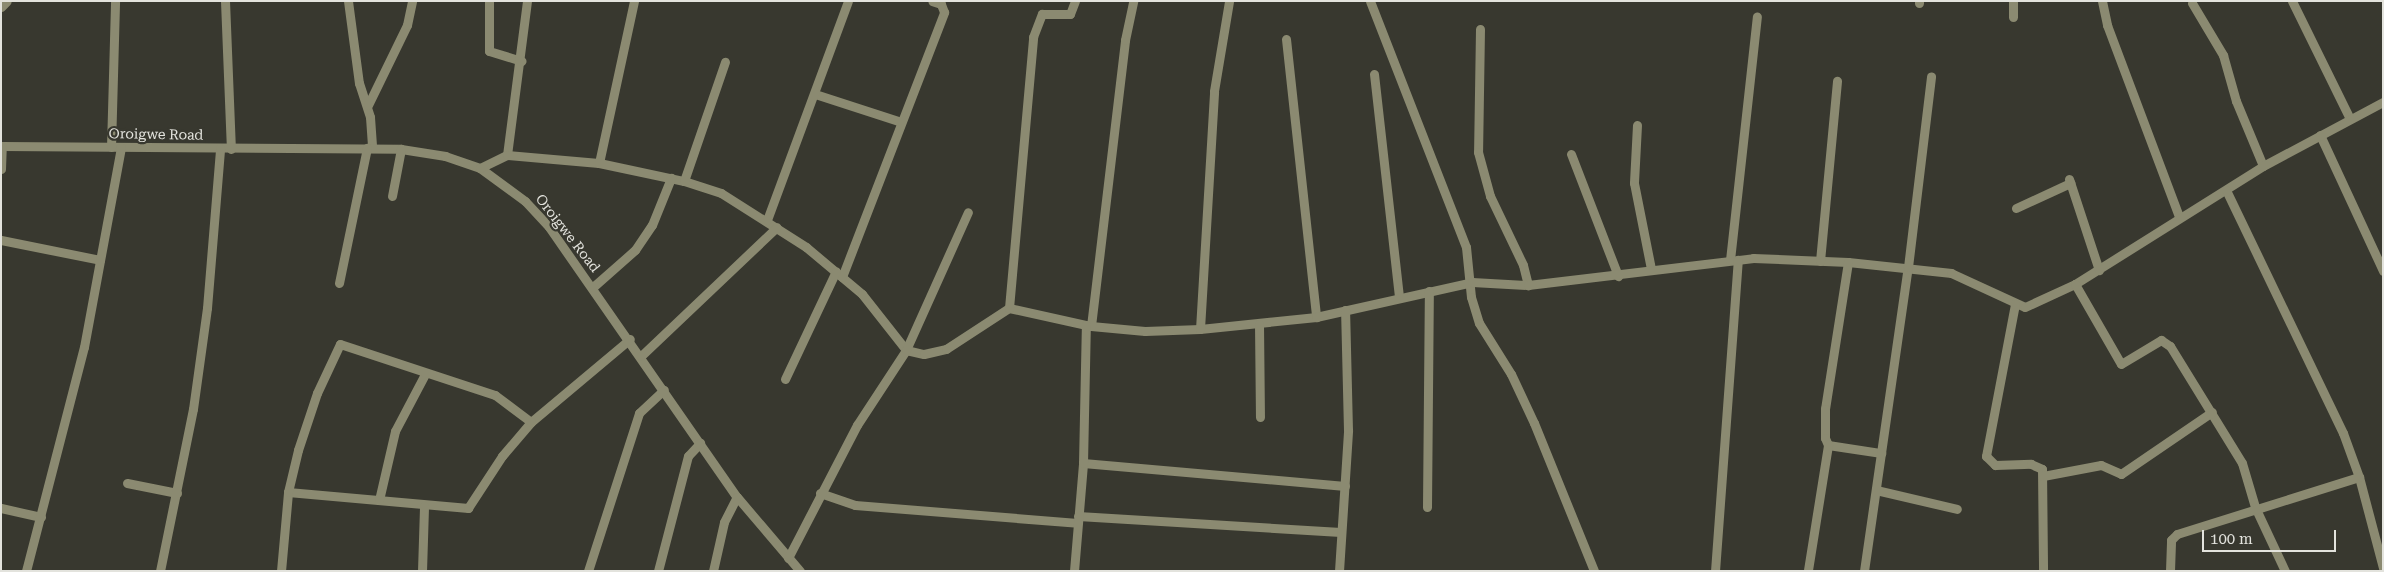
<!DOCTYPE html>
<html>
<head>
<meta charset="utf-8">
<style>
  body { margin:0 }
  #map { position:relative; width:2384px; height:572px; overflow:hidden; background:#38382f; font-family:"Roboto Serif",serif }
  div>[style] { position:absolute }
  [style*='--x'] { left:calc(var(--x)*1px); top:calc(var(--y)*1px); width:calc(var(--w)*1px); rotate:calc(var(--a)*1deg) }
  .minor>* { height:9px; margin:-4.5px; padding:0 4.5px; transform-origin:4.5px; border-radius:4.5px; background:#8b8a71 }
  span { translate:-50% -50%; white-space:nowrap; text-align:center; line-height:1.15; -webkit-text-stroke:4.5px #38382f; paint-order:stroke }
  .street-label { font-size:14px; color:#e3e3dd }
  .frame { position:absolute; inset:0; border:2px solid #e3e3dd; pointer-events:none }
  .scale { position:absolute; left:2202px; top:530px; width:134px; height:22px; box-sizing:border-box; border:2px solid #e3e3dd; border-top:0; padding-left:6px; font-size:15px; line-height:18px; white-space:nowrap; color:#e3e3dd; -webkit-text-stroke:4px #38382f; paint-order:stroke }
</style>
</head>
<body>
<div id="map">
  <div class="minor">
    <div style="--x:225;--y:1;--w:148;--a:87.7"></div>
    <div style="--x:348;--y:1;--w:83;--a:82.4"></div>
    <div style="--x:359;--y:83;--w:36;--a:72"></div>
    <div style="--x:370;--y:117;--w:31;--a:86"></div>
    <div style="--x:489;--y:1;--w:50;--a:90"></div>
    <div style="--x:489;--y:51;--w:34;--a:17"></div>
    <div style="--x:1370;--y:1;--w:264;--a:68.7"></div>
    <div style="--x:1466;--y:247;--w:50;--a:84.3"></div>
    <div style="--x:1471;--y:297;--w:27;--a:73"></div>
    <div style="--x:1479;--y:323;--w:60;--a:57.9"></div>
    <div style="--x:1511;--y:374;--w:54;--a:64.9"></div>
    <div style="--x:1534;--y:423;--w:160;--a:67.9"></div>
    <div style="--x:2102;--y:1;--w:25;--a:78"></div>
    <div style="--x:2107;--y:25;--w:205;--a:69.4"></div>
    <div style="--x:2292;--y:1;--w:131;--a:63.8"></div>
    <div style="--x:1919;--y:3;--w:2;--a:-90"></div>
    <div style="--x:2192;--y:3;--w:61;--a:59.2"></div>
    <div style="--x:2223;--y:55;--w:48;--a:74.2"></div>
    <div style="--x:2236;--y:101;--w:70;--a:67.4"></div>
    <div style="--x:1;--y:7;--w:8;--a:-45"></div>
    <div style="--x:2013;--y:17;--w:16;--a:-90"></div>
    <div style="--x:1480;--y:29;--w:123;--a:90.9"></div>
    <div style="--x:1478;--y:152;--w:46;--a:74.7"></div>
    <div style="--x:1490;--y:196;--w:76;--a:64.4"></div>
    <div style="--x:1523;--y:265;--w:21;--a:76"></div>
    <div style="--x:1286;--y:39;--w:280;--a:83.8"></div>
    <div style="--x:1374;--y:74;--w:224;--a:83.6"></div>
    <div style="--x:815;--y:94;--w:90;--a:18"></div>
    <div style="--x:368;--y:105;--w:89;--a:-64"></div>
    <div style="--x:407;--y:25;--w:25;--a:-78"></div>
    <div style="--x:1637;--y:125;--w:58;--a:93"></div>
    <div style="--x:1634;--y:183;--w:88;--a:78.8"></div>
    <div style="--x:2320;--y:135;--w:150;--a:65.1"></div>
    <div style="--x:1;--y:146;--w:400;--a:0.4"></div>
    <div style="--x:401;--y:149;--w:45;--a:9"></div>
    <div style="--x:445;--y:156;--w:37;--a:19"></div>
    <div style="--x:480;--y:168;--w:56;--a:36.3"></div>
    <div style="--x:525;--y:201;--w:35;--a:47"></div>
    <div style="--x:549;--y:227;--w:329;--a:55.2"></div>
    <div style="--x:737;--y:497;--w:97;--a:49.6"></div>
    <div style="--x:111;--y:147;--w:146;--a:-88.4"></div>
    <div style="--x:1571;--y:154;--w:131;--a:68.9"></div>
    <div style="--x:507;--y:155;--w:155;--a:-82.6"></div>
    <div style="--x:599;--y:163;--w:166;--a:-77.8"></div>
    <div style="--x:480;--y:168;--w:30;--a:-26"></div>
    <div style="--x:507;--y:155;--w:92;--a:5"></div>
    <div style="--x:599;--y:163;--w:87;--a:12"></div>
    <div style="--x:684;--y:181;--w:39;--a:18"></div>
    <div style="--x:721;--y:193;--w:101;--a:32.4"></div>
    <div style="--x:806;--y:247;--w:73;--a:40"></div>
    <div style="--x:862;--y:294;--w:71;--a:51.8"></div>
    <div style="--x:906;--y:350;--w:18;--a:13"></div>
    <div style="--x:924;--y:354;--w:23;--a:-13"></div>
    <div style="--x:946;--y:349;--w:75;--a:-33.1"></div>
    <div style="--x:1009;--y:308;--w:84;--a:12.4"></div>
    <div style="--x:1091;--y:326;--w:54;--a:5.3"></div>
    <div style="--x:1145;--y:331;--w:55;--a:-2.1"></div>
    <div style="--x:1200;--y:329;--w:117;--a:-5.9"></div>
    <div style="--x:1316;--y:317;--w:160;--a:-12.6"></div>
    <div style="--x:1472;--y:282;--w:56;--a:3.1"></div>
    <div style="--x:1528;--y:285;--w:227;--a:-6.8"></div>
    <div style="--x:1753;--y:258;--w:95;--a:2.4"></div>
    <div style="--x:1848;--y:262;--w:104;--a:6.1"></div>
    <div style="--x:1951;--y:273;--w:81;--a:24.7"></div>
    <div style="--x:2025;--y:307;--w:55;--a:-24.7"></div>
    <div style="--x:2075;--y:284;--w:222;--a:-32.1"></div>
    <div style="--x:2263;--y:166;--w:136;--a:-28.1"></div>
    <div style="--x:1;--y:169;--w:23;--a:-88"></div>
    <div style="--x:2069;--y:179;--w:96;--a:71.8"></div>
    <div style="--x:684;--y:181;--w:126;--a:-71"></div>
    <div style="--x:2226;--y:190;--w:270;--a:64.3"></div>
    <div style="--x:2343;--y:433;--w:47;--a:70"></div>
    <div style="--x:2359;--y:477;--w:94;--a:75.2"></div>
    <div style="--x:392;--y:196;--w:48;--a:-79.2"></div>
    <div style="--x:2016;--y:208;--w:60;--a:-24.8"></div>
    <div style="--x:767;--y:220;--w:233;--a:-69.7"></div>
    <div style="--x:1;--y:240;--w:101;--a:11.4"></div>
    <div style="--x:1730;--y:260;--w:245;--a:-83.7"></div>
    <div style="--x:1820;--y:261;--w:181;--a:-84.6"></div>
    <div style="--x:1848;--y:262;--w:149;--a:98.9"></div>
    <div style="--x:1825;--y:409;--w:29;--a:90"></div>
    <div style="--x:1825;--y:438;--w:8;--a:67"></div>
    <div style="--x:1828;--y:445;--w:54;--a:8.6"></div>
    <div style="--x:842;--y:277;--w:284;--a:-68.9"></div>
    <div style="--x:944;--y:12;--w:9;--a:-111"></div>
    <div style="--x:941;--y:4;--w:9;--a:-162"></div>
    <div style="--x:339;--y:283;--w:138;--a:-78.3"></div>
    <div style="--x:2075;--y:284;--w:92;--a:60.1"></div>
    <div style="--x:2121;--y:364;--w:47;--a:-31"></div>
    <div style="--x:2161;--y:340;--w:11;--a:34"></div>
    <div style="--x:2170;--y:346;--w:137;--a:58.4"></div>
    <div style="--x:2242;--y:463;--w:46;--a:73.5"></div>
    <div style="--x:2255;--y:507;--w:71;--a:64.9"></div>
    <div style="--x:593;--y:287;--w:56;--a:-41.4"></div>
    <div style="--x:635;--y:250;--w:30;--a:-56"></div>
    <div style="--x:652;--y:225;--w:51;--a:-68"></div>
    <div style="--x:2015;--y:304;--w:155;--a:100.8"></div>
    <div style="--x:1986;--y:456;--w:13;--a:45"></div>
    <div style="--x:1995;--y:465;--w:36;--a:-2"></div>
    <div style="--x:2031;--y:464;--w:12;--a:24"></div>
    <div style="--x:2042;--y:469;--w:102;--a:89.4"></div>
    <div style="--x:1009;--y:308;--w:272;--a:-84.9"></div>
    <div style="--x:1033;--y:37;--w:25;--a:-69"></div>
    <div style="--x:1042;--y:14;--w:28;--a:0"></div>
    <div style="--x:1070;--y:14;--w:14;--a:-69"></div>
    <div style="--x:1259;--y:324;--w:93;--a:89.4"></div>
    <div style="--x:1091;--y:326;--w:288;--a:-83.2"></div>
    <div style="--x:1125;--y:40;--w:40;--a:-78"></div>
    <div style="--x:1200;--y:329;--w:238;--a:-86.6"></div>
    <div style="--x:1214;--y:91;--w:91;--a:-80.5"></div>
    <div style="--x:641;--y:356;--w:187;--a:-43.5"></div>
    <div style="--x:785;--y:379;--w:119;--a:-64.7"></div>
    <div style="--x:1083;--y:463;--w:263;--a:5"></div>
    <div style="--x:2043;--y:476;--w:59;--a:-10.7"></div>
    <div style="--x:2101;--y:465;--w:22;--a:24"></div>
    <div style="--x:2121;--y:474;--w:110;--a:-34.3"></div>
    <div style="--x:127;--y:483;--w:51;--a:11.3"></div>
    <div style="--x:1876;--y:490;--w:83;--a:13.2"></div>
    <div style="--x:288;--y:492;--w:181;--a:5.1"></div>
    <div style="--x:468;--y:508;--w:62;--a:-56.8"></div>
    <div style="--x:502;--y:456;--w:45;--a:-49.5"></div>
    <div style="--x:531;--y:422;--w:129;--a:-40"></div>
    <div style="--x:820;--y:493;--w:37;--a:19"></div>
    <div style="--x:855;--y:505;--w:223;--a:4.6"></div>
    <div style="--x:379;--y:500;--w:71;--a:-76.9"></div>
    <div style="--x:395;--y:431;--w:64;--a:-62.2"></div>
    <div style="--x:1427;--y:507;--w:216;--a:-89.5"></div>
    <div style="--x:1;--y:508;--w:41;--a:12.7"></div>
    <div style="--x:1078;--y:516;--w:263;--a:3.5"></div>
    <div style="--x:788;--y:558;--w:150;--a:-62.6"></div>
    <div style="--x:857;--y:425;--w:90;--a:-56.8"></div>
    <div style="--x:906;--y:350;--w:151;--a:-65.8"></div>
    <div style="--x:1808;--y:570;--w:127;--a:-80.9"></div>
    <div style="--x:26;--y:571;--w:231;--a:-75.5"></div>
    <div style="--x:84;--y:347;--w:203;--a:-79.5"></div>
    <div style="--x:160;--y:571;--w:165;--a:-78.5"></div>
    <div style="--x:193;--y:409;--w:102;--a:-82.1"></div>
    <div style="--x:207;--y:308;--w:160;--a:-85.3"></div>
    <div style="--x:281;--y:571;--w:79;--a:-84.9"></div>
    <div style="--x:288;--y:492;--w:43;--a:-76.6"></div>
    <div style="--x:298;--y:450;--w:60;--a:-71.6"></div>
    <div style="--x:317;--y:393;--w:54;--a:-64.9"></div>
    <div style="--x:340;--y:344;--w:163;--a:18.2"></div>
    <div style="--x:495;--y:395;--w:45;--a:36.9"></div>
    <div style="--x:422;--y:571;--w:65;--a:-88.2"></div>
    <div style="--x:588;--y:571;--w:166;--a:-72.1"></div>
    <div style="--x:639;--y:413;--w:34;--a:-43"></div>
    <div style="--x:658;--y:571;--w:119;--a:-75.4"></div>
    <div style="--x:688;--y:456;--w:18;--a:-47"></div>
    <div style="--x:713;--y:571;--w:50;--a:-77.3"></div>
    <div style="--x:724;--y:522;--w:28;--a:-63"></div>
    <div style="--x:1074;--y:571;--w:108;--a:-85.2"></div>
    <div style="--x:1083;--y:463;--w:138;--a:-88.8"></div>
    <div style="--x:1339;--y:571;--w:141;--a:-86.3"></div>
    <div style="--x:1348;--y:430;--w:120;--a:-91.4"></div>
    <div style="--x:1715;--y:571;--w:312;--a:-85.8"></div>
    <div style="--x:1864;--y:571;--w:307;--a:-81.8"></div>
    <div style="--x:1908;--y:267;--w:192;--a:-83.1"></div>
    <div style="--x:2170;--y:571;--w:31;--a:-88"></div>
    <div style="--x:2171;--y:540;--w:8;--a:-45"></div>
    <div style="--x:2177;--y:534;--w:191;--a:-17.4"></div>
  </div>
  <div class="street-label">
    <span style="left:156px;top:134px;rotate:1deg">Oroigwe Road</span>
    <span style="left:568px;top:233px;rotate:52deg">Oroigwe Road</span>
  </div>
  <div class="frame"></div>
  <div class="scale">100 m</div>
</div>
</body>
</html>
